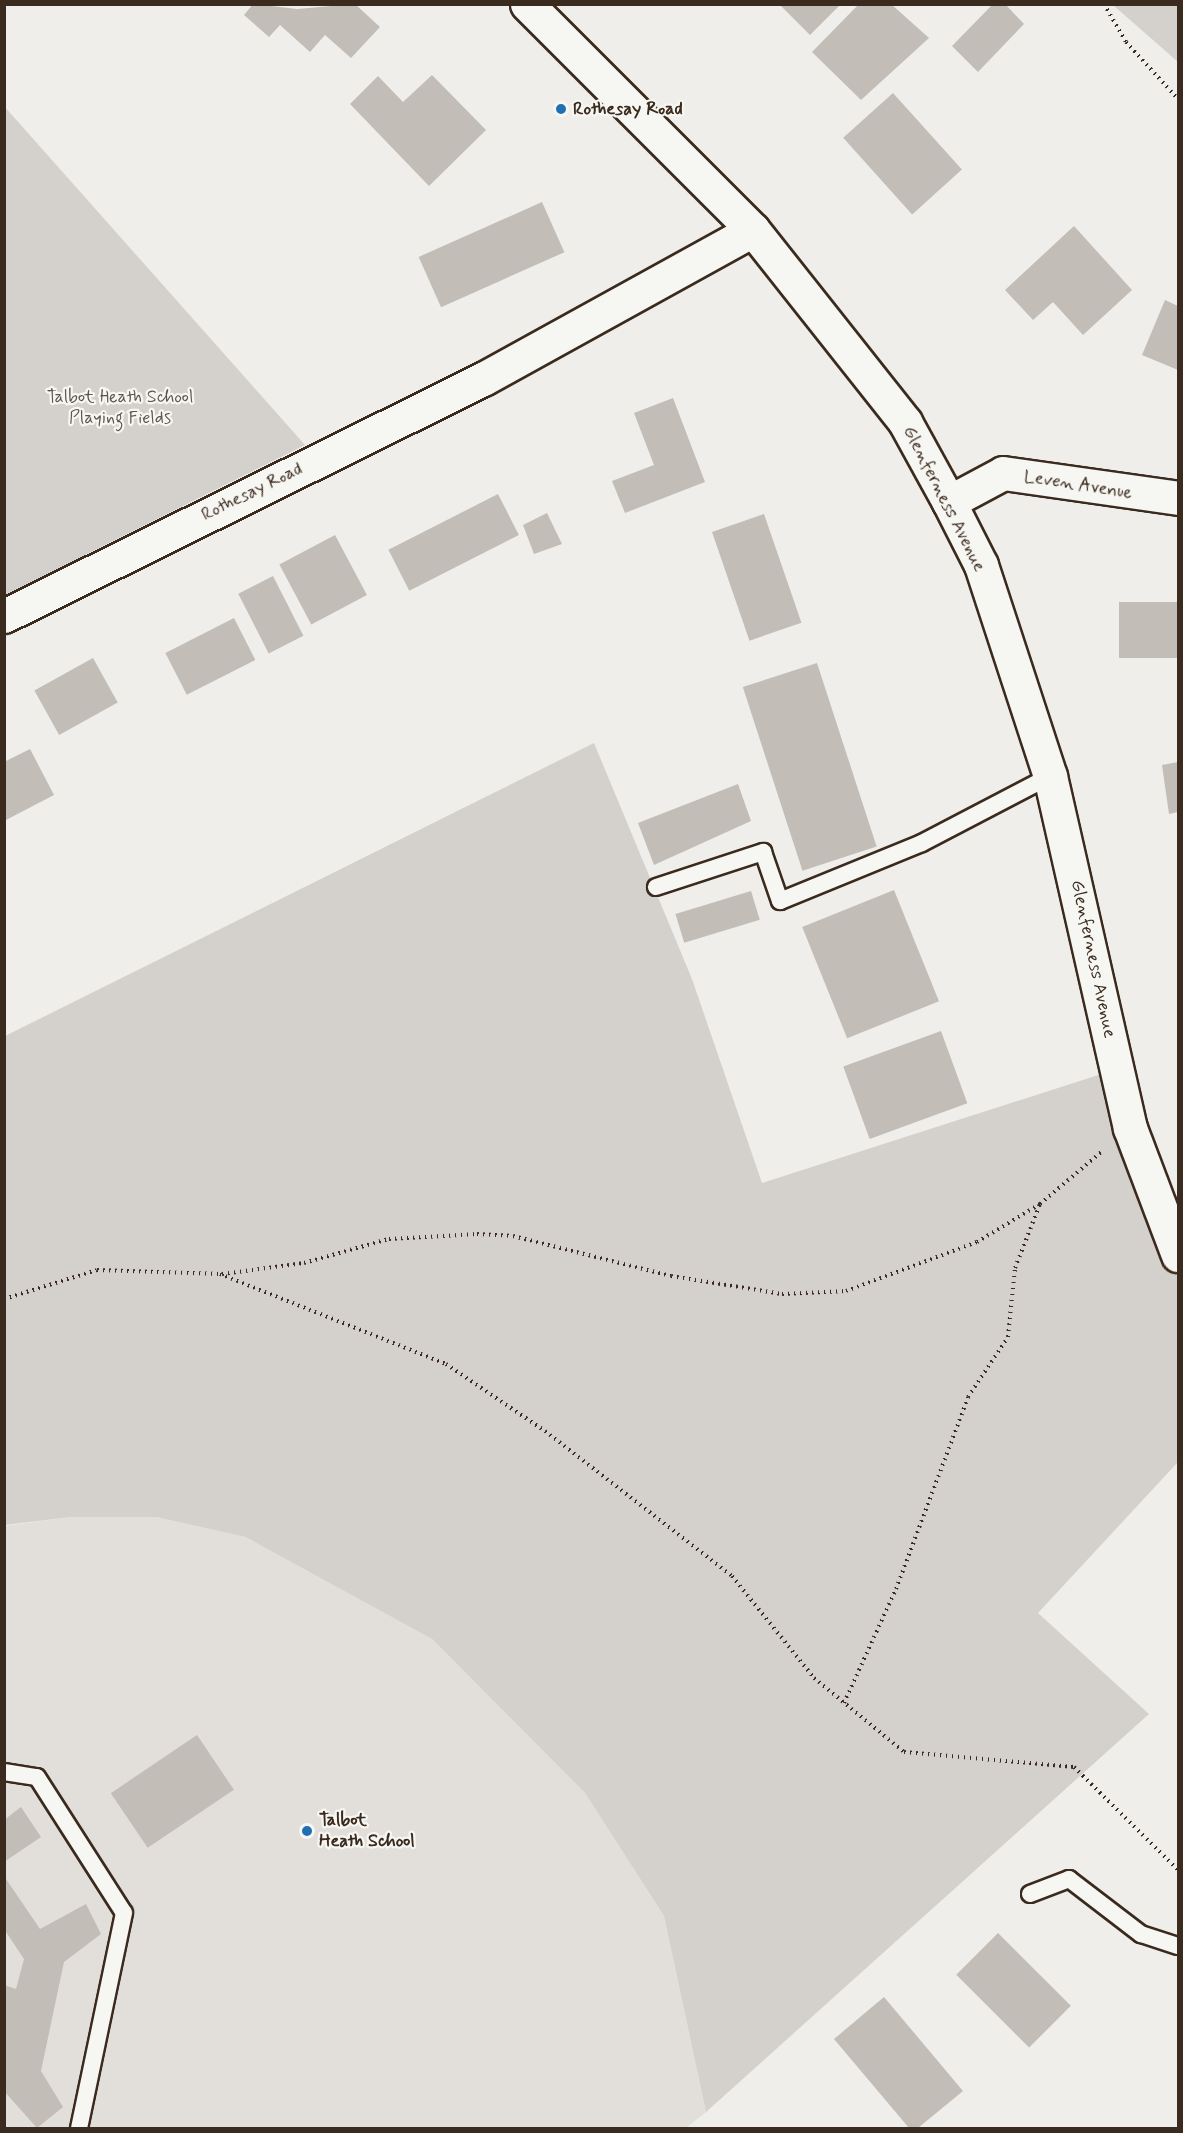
<!DOCTYPE html>
<html>
<head>
<meta charset="utf-8">
<style>
  body { margin:0 }
  #map { position:relative; width:1183px; height:2133px; overflow:hidden; background:#efeeea; font-family:Mynerve,sans-serif }
  div>[style] { position:absolute }
  [style*='--x'] { left:calc(var(--x)*1px); top:calc(var(--y)*1px); width:calc(var(--w)*1px); rotate:calc(var(--a)*1deg) }
  .built>* { inset:0; background:#e2dfdb }
  .green>* { inset:0; background:#d4d1cc }
  .building>* { inset:0; background:#c2bdb7; transform-origin:0 0 }
  .path>* { height:4px; margin-top:-2px; transform-origin:0; background:repeating-linear-gradient(90deg,#3b2a1e 0 1.5px,transparent 0 6px) }
  .roads { filter:drop-shadow(2px 0 #3b2a1e) drop-shadow(-2px 0 #3b2a1e) drop-shadow(0 2px #3b2a1e) drop-shadow(0 -2px #3b2a1e) }
  .service>* { height:16px; margin:-8px; padding:0 8px; transform-origin:8px; border-radius:8px; background:#f6f6f2 }
  .minor>* { height:33px; margin:-16.5px; padding:0 16.5px; transform-origin:16.5px; border-radius:16.5px; background:#f6f6f2 }
  .tertiary>* { height:33px; margin:-16.5px; padding:0 16.5px; transform-origin:16.5px; border-radius:16.5px; background:#f6f6f2 }
  .dots>* { width:16px; height:16px; translate:-50% -50%; box-sizing:border-box; border:3px solid #f6f6f2; border-radius:50% }
  span { translate:-50% -50%; white-space:nowrap; text-align:center; line-height:1.15; -webkit-text-stroke:4.5px #f6f6f2; paint-order:stroke }
  .poi-label { font-size:18px; color:#3b2a1e; font-weight:700 }
  .left { translate:0 -50%; text-align:left }
  .park-label { font-size:18px; color:#61544a }
  .street-label { font-size:18px; color:#3b2a1e }
  .frame { position:absolute; inset:0; border:6px solid #3b2a1e; pointer-events:none }
</style>
</head>
<body>
<div id="map">
  <div class="built">
    <div style="clip-path:polygon(71px 1517px,156px 1517px,247px 1537px,432px 1639px,585px 1793px,664px 1916px,706px 2112px,686px 2128px,5px 2128px,4px 1526px)"></div>
  </div>
  <div class="green">
    <div style="clip-path:polygon(1113px 5px,1178px 5px,1178px 62px)"></div>
    <div style="clip-path:polygon(4px 106px,305px 445px,5px 595px,4px 594px)"></div>
    <div style="clip-path:polygon(594px 743px,692px 979px,762px 1183px,1117px 1069px,1178px 1253px,1178px 1462px,1038px 1613px,1149px 1714px,706px 2112px,664px 1916px,585px 1793px,432px 1639px,246px 1537px,156px 1517px,71px 1517px,5px 1525px,5px 1036px)"></div>
  </div>
  <div class="building">
    <div style="clip-path:polygon(253px 4px,297px 9px,355px 4px,380px 27px,351px 58px,325px 35px,310px 52px,280px 25px,269px 37px,244px 15px)"></div>
    <div style="clip-path:polygon(779px 4px,841px 4px,810px 35px)"></div>
    <div style="clip-path:polygon(859px 4px,891px 4px,929px 38px,861px 100px,812px 52px)"></div>
    <div style="clip-path:polygon(993px 4px,1005px 4px,1024px 24px,978px 72px,952px 46px)"></div>
    <div style="clip-path:polygon(432px 75px,486px 130px,429px 186px,350px 104px,378px 76px,403px 102px)"></div>
    <div style="left:893px;top:93px;width:103px;height:67px;rotate:48deg"></div>
    <div style="left:542px;top:202px;width:55px;height:135px;rotate:66deg"></div>
    <div style="clip-path:polygon(1074px 226px,1132px 290px,1083px 335px,1053px 302px,1033px 320px,1005px 290px)"></div>
    <div style="clip-path:polygon(1165px 300px,1178px 306px,1178px 370px,1142px 355px)"></div>
    <div style="clip-path:polygon(673px 398px,705px 482px,625px 513px,612px 481px,654px 465px,634px 413px)"></div>
    <div style="left:498px;top:494px;width:46px;height:123px;rotate:63deg"></div>
    <div style="clip-path:polygon(547px 513px,562px 544px,534px 554px,523px 525px)"></div>
    <div style="left:764px;top:514px;width:115px;height:55px;rotate:71deg"></div>
    <div style="left:335px;top:535px;width:68px;height:63px;rotate:62deg"></div>
    <div style="left:273px;top:576px;width:67px;height:39px;rotate:63deg"></div>
    <div style="left:1178px;top:602px;width:56px;height:59px;rotate:90deg"></div>
    <div style="left:234px;top:618px;width:47px;height:77px;rotate:63deg"></div>
    <div style="left:93px;top:658px;width:51px;height:67px;rotate:61deg"></div>
    <div style="left:817px;top:663px;width:193px;height:78px;rotate:72deg"></div>
    <div style="clip-path:polygon(30px 749px,54px 795px,4px 821px,4px 762px)"></div>
    <div style="clip-path:polygon(1178px 762px,1178px 812px,1169px 814px,1162px 765px)"></div>
    <div style="clip-path:polygon(738px 784px,751px 821px,654px 865px,638px 823px)"></div>
    <div style="left:894px;top:890px;width:120px;height:99px;rotate:68deg"></div>
    <div style="left:751px;top:891px;width:30px;height:79px;rotate:73deg"></div>
    <div style="left:941px;top:1031px;width:77px;height:104px;rotate:70deg"></div>
    <div style="left:197px;top:1735px;width:66px;height:104px;rotate:56deg"></div>
    <div style="clip-path:polygon(21px 1807px,41px 1837px,4px 1862px,4px 1820px)"></div>
    <div style="clip-path:polygon(4px 1876px,40px 1929px,86px 1904px,101px 1934px,64px 1962px,41px 2071px,63px 2107px,37px 2128px,4px 2091px,4px 1985px,16px 1989px,24px 1959px,4px 1929px)"></div>
    <div style="left:998px;top:1933px;width:103px;height:59px;rotate:45deg"></div>
    <div style="clip-path:polygon(884px 1997px,963px 2091px,918px 2128px,909px 2128px,834px 2039px)"></div>
  </div>
  <div class="path">
    <div style="--x:1104;--y:4;--w:44;--a:59.9"></div>
    <div style="--x:1126;--y:42;--w:77;--a:47.6"></div>
    <div style="--x:222;--y:1274;--w:83;--a:-7.6"></div>
    <div style="--x:304;--y:1263;--w:88;--a:-15.8"></div>
    <div style="--x:389;--y:1239;--w:88;--a:-3.3"></div>
    <div style="--x:477;--y:1234;--w:36;--a:3"></div>
    <div style="--x:513;--y:1236;--w:163;--a:14.2"></div>
    <div style="--x:671;--y:1276;--w:112;--a:9.2"></div>
    <div style="--x:782;--y:1294;--w:64;--a:-2.7"></div>
    <div style="--x:846;--y:1291;--w:140;--a:-20.5"></div>
    <div style="--x:977;--y:1242;--w:74;--a:-31.1"></div>
    <div style="--x:4;--y:1299;--w:97;--a:-17.3"></div>
    <div style="--x:97;--y:1270;--w:123;--a:1.9"></div>
    <div style="--x:220;--y:1274;--w:243;--a:21.7"></div>
    <div style="--x:446;--y:1364;--w:120;--a:34.1"></div>
    <div style="--x:545;--y:1431;--w:237;--a:37.8"></div>
    <div style="--x:732;--y:1576;--w:131;--a:51.2"></div>
    <div style="--x:814;--y:1678;--w:117;--a:39.4"></div>
    <div style="--x:904;--y:1752;--w:171;--a:5"></div>
    <div style="--x:1074;--y:1767;--w:146;--a:44.7"></div>
    <div style="--x:844;--y:1703;--w:125;--a:-65.5"></div>
    <div style="--x:896;--y:1589;--w:205;--a:-69.4"></div>
    <div style="--x:968;--y:1397;--w:72;--a:-56.3"></div>
    <div style="--x:1008;--y:1337;--w:69;--a:-84.2"></div>
    <div style="--x:1015;--y:1268;--w:69;--a:-68.7"></div>
    <div style="--x:1040;--y:1204;--w:80;--a:-40.4"></div>
  </div>
  <div class="roads">
    <div class="service">
      <div style="--x:656;--y:887;--w:113;--a:-18.1"></div>
      <div style="--x:763;--y:852;--w:52;--a:70.9"></div>
      <div style="--x:780;--y:901;--w:153;--a:-22.2"></div>
      <div style="--x:922;--y:843;--w:144;--a:-27.6"></div>
      <div style="--x:4;--y:1772;--w:33;--a:9"></div>
      <div style="--x:37;--y:1777;--w:161;--a:57.4"></div>
      <div style="--x:124;--y:1913;--w:220;--a:101.8"></div>
      <div style="--x:1030;--y:1894;--w:42;--a:-21"></div>
      <div style="--x:1069;--y:1879;--w:91;--a:37.4"></div>
      <div style="--x:1141;--y:1934;--w:39;--a:18"></div>
    </div>
    <div class="minor">
      <div style="--x:949;--y:502;--w:61;--a:-28.2"></div>
      <div style="--x:1003;--y:473;--w:177;--a:8.1"></div>
      <div style="--x:4;--y:616;--w:534;--a:-26.33"></div>
      <div style="--x:483;--y:379;--w:308;--a:-28.9"></div>
    </div>
    <div class="tertiary">
      <div style="--x:527;--y:4;--w:320;--a:45"></div>
      <div style="--x:753;--y:230;--w:245;--a:51.6"></div>
      <div style="--x:905;--y:422;--w:91;--a:61.2"></div>
      <div style="--x:949;--y:502;--w:71;--a:63.1"></div>
      <div style="--x:981;--y:565;--w:222;--a:71.9"></div>
      <div style="--x:1050;--y:776;--w:361;--a:77.2"></div>
      <div style="--x:1130;--y:1128;--w:136;--a:69.3"></div>
    </div>
  </div>
  <div class="dots">
    <div style="left:561px;top:109px;background:#1f6fb2"></div>
    <div style="left:307px;top:1831px;background:#1f6fb2"></div>
  </div>
  <div class="poi-label">
    <span class="left" style="left:573px;top:109px">Rothesay Road</span>
    <span class="left" style="left:319px;top:1831px">Talbot<br>Heath School</span>
  </div>
  <div class="park-label">
    <span style="left:120px;top:408px">Talbot Heath School<br>Playing Fields</span>
  </div>
  <div class="street-label">
    <span style="left:1078px;top:485px;rotate:9deg">Leven Avenue</span>
    <span style="left:252px;top:492px;rotate:-26deg">Rothesay Road</span>
    <span style="left:944px;top:499px;rotate:63deg">Glenferness Avenue</span>
    <span style="left:1093px;top:959px;rotate:78deg">Glenferness Avenue</span>
  </div>
  <div class="frame"></div>
</div>
</body>
</html>
